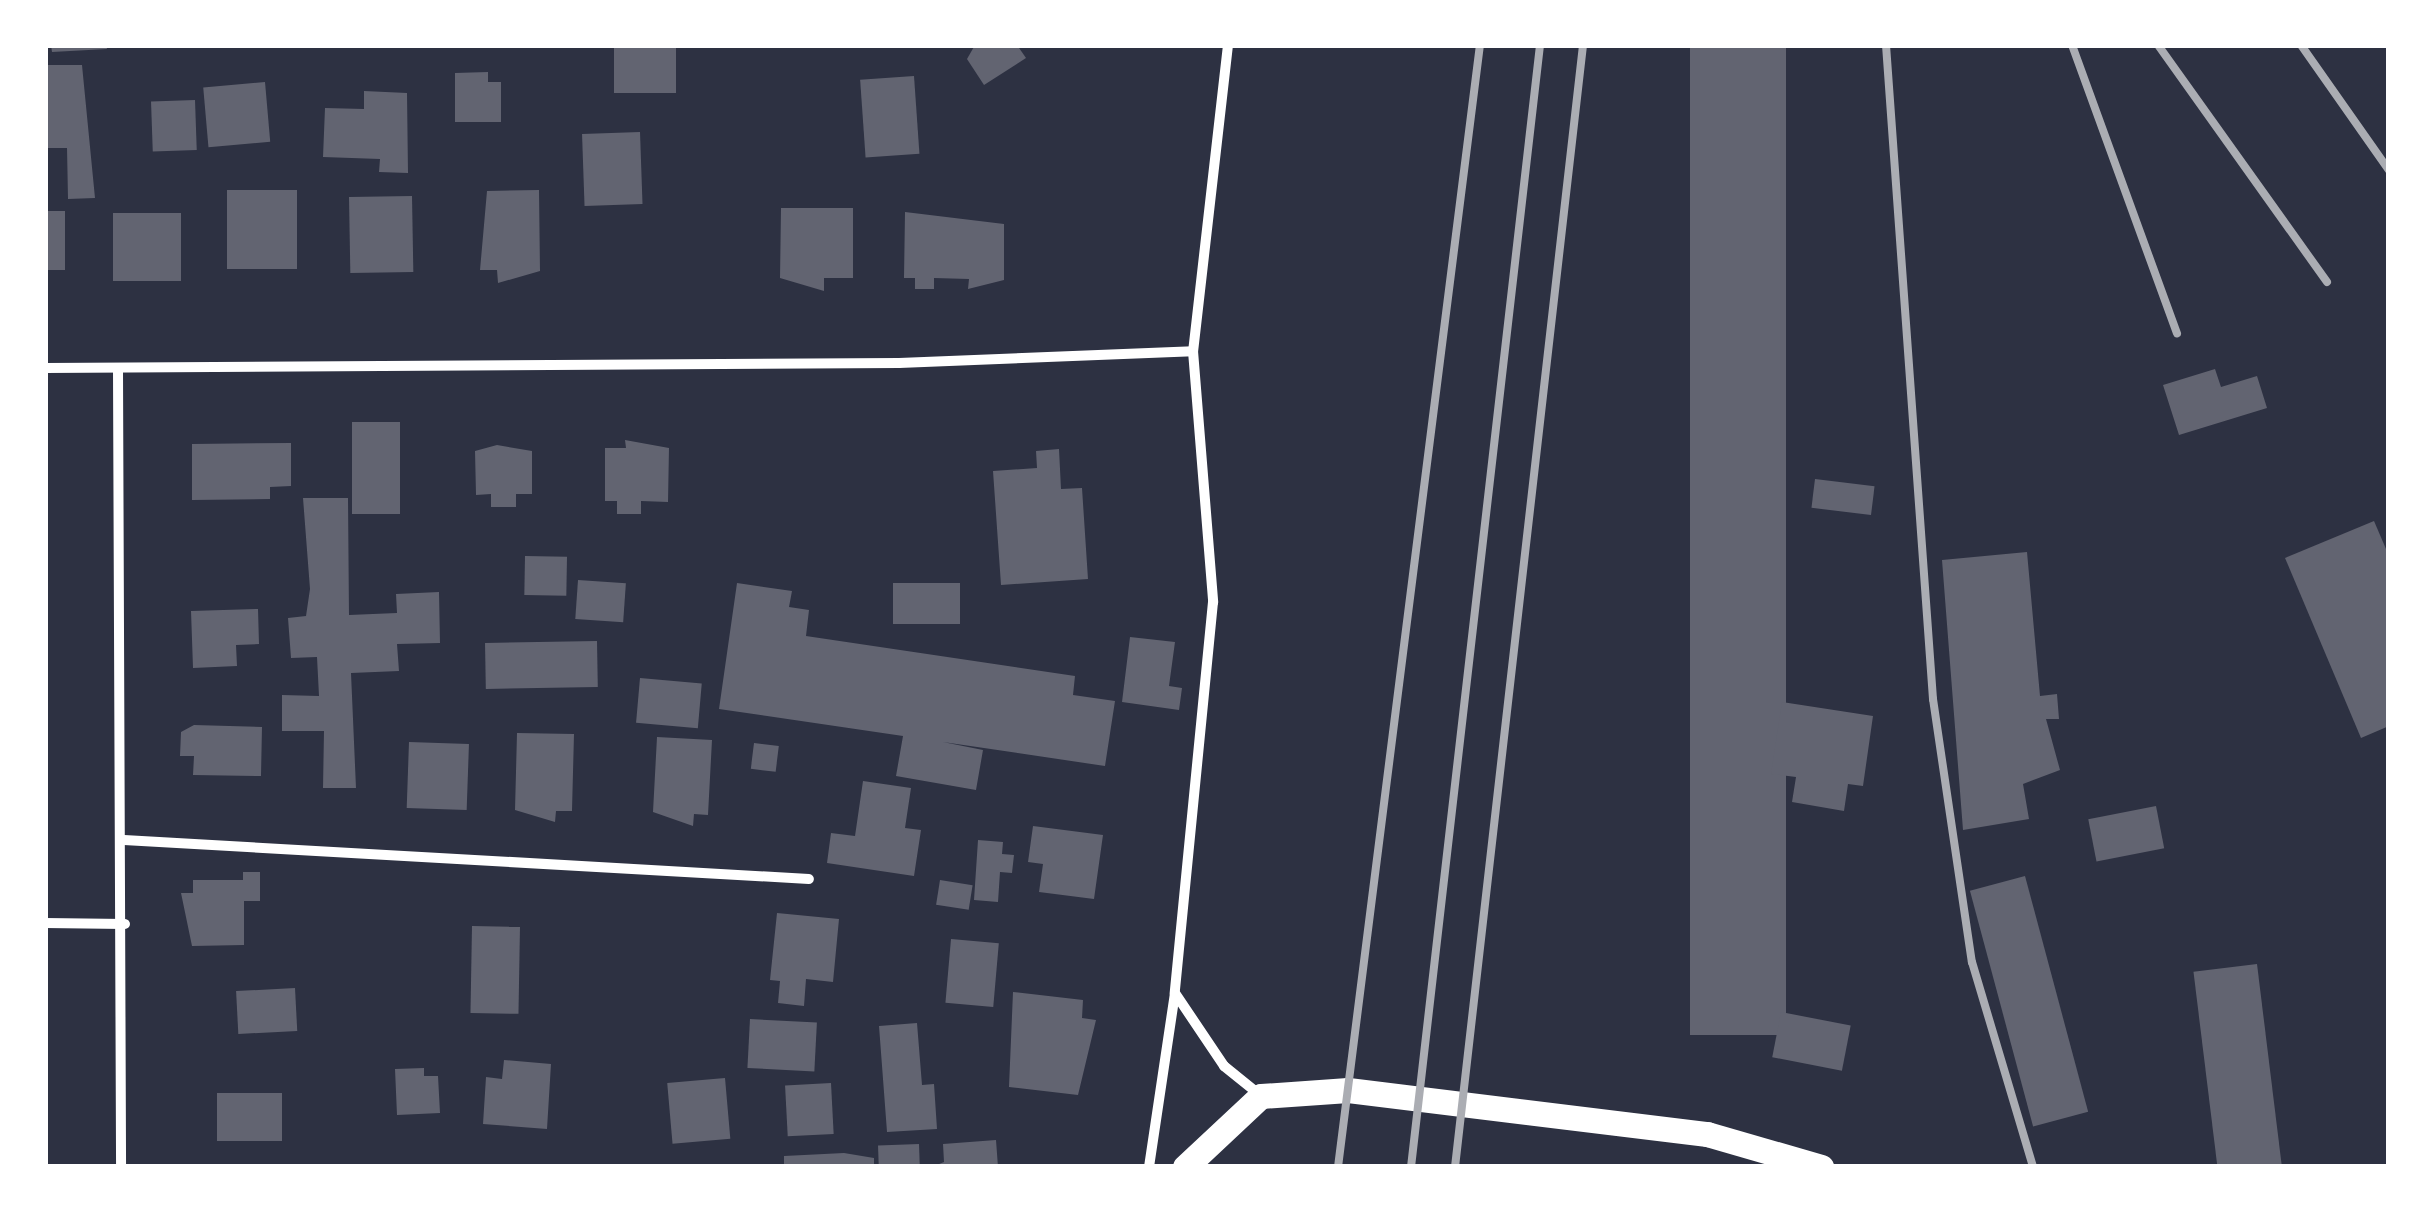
<!DOCTYPE html>
<html>
<head>
<meta charset="utf-8">
<style>
  body { margin:0 }
  #map { position:relative; width:2434px; height:1212px; overflow:hidden; background:#2d3142; font-family:Barlow,sans-serif }
  div>[style] { position:absolute }
  [style*='--x'] { left:calc(var(--x)*1px); top:calc(var(--y)*1px); width:calc(var(--w)*1px); rotate:calc(var(--a)*1deg) }
  .building>* { inset:0; background:#626471; transform-origin:0 0 }
  .minor>* { height:10px; margin:-5px; padding:0 5px; transform-origin:5px; border-radius:5px; background:#fff }
  .primary>* { height:25px; margin:-12.5px; padding:0 12.5px; transform-origin:12.5px; border-radius:12.5px; background:#fff }
  .rail>* { height:8px; margin:-4px; padding:0 4px; transform-origin:4px; border-radius:4px; background:#abadb3 }
  span { translate:-50% -50%; white-space:nowrap; text-align:center; line-height:1.15; -webkit-text-stroke:9px #fff; paint-order:stroke }
  .frame { position:absolute; inset:0; border:48px solid #fff; pointer-events:none }
</style>
</head>
<body>
<div id="map">
  <div class="building">
    <div style="clip-path:polygon(51px 45px,106px 45px,107px 49px,52px 52px)"></div>
    <div style="left:614px;top:45px;width:62px;height:48px"></div>
    <div style="clip-path:polygon(975px 45px,1017px 45px,1026px 58px,984px 85px,967px 59px)"></div>
    <div style="left:1690px;top:45px;width:96px;height:990px"></div>
    <div style="clip-path:polygon(45px 65px,82px 65px,95px 198px,68px 199px,67px 148px,45px 148px)"></div>
    <div style="clip-path:polygon(488px 72px,488px 82px,501px 82px,501px 122px,455px 122px,455px 73px)"></div>
    <div style="left:914px;top:76px;width:78px;height:54px;rotate:86deg"></div>
    <div style="left:265px;top:82px;width:60px;height:62px;rotate:85deg"></div>
    <div style="clip-path:polygon(364px 91px,407px 93px,408px 173px,379px 172px,380px 159px,323px 157px,325px 108px,364px 109px)"></div>
    <div style="left:195px;top:100px;width:50px;height:44px;rotate:88deg"></div>
    <div style="left:640px;top:132px;width:72px;height:58px;rotate:88deg"></div>
    <div style="left:297px;top:190px;width:79px;height:70px;rotate:90deg"></div>
    <div style="clip-path:polygon(539px 190px,540px 271px,498px 283px,497px 270px,480px 270px,487px 191px)"></div>
    <div style="left:412px;top:196px;width:76px;height:63px;rotate:89deg"></div>
    <div style="clip-path:polygon(781px 208px,853px 208px,853px 278px,824px 278px,824px 291px,780px 278px)"></div>
    <div style="left:45px;top:211px;width:20px;height:59px"></div>
    <div style="clip-path:polygon(905px 212px,1004px 224px,1004px 280px,968px 289px,969px 279px,934px 278px,934px 289px,915px 289px,915px 278px,904px 278px)"></div>
    <div style="left:181px;top:213px;width:68px;height:68px;rotate:90deg"></div>
    <div style="clip-path:polygon(2215px 369px,2221px 387px,2257px 376px,2267px 408px,2179px 435px,2163px 385px)"></div>
    <div style="left:352px;top:422px;width:48px;height:92px"></div>
    <div style="clip-path:polygon(625px 440px,669px 448px,668px 502px,641px 501px,641px 514px,617px 514px,617px 501px,605px 501px,605px 448px,626px 448px)"></div>
    <div style="clip-path:polygon(291px 443px,291px 486px,270px 487px,270px 499px,192px 500px,192px 444px)"></div>
    <div style="clip-path:polygon(497px 445px,532px 451px,532px 494px,516px 494px,516px 507px,491px 507px,491px 494px,476px 495px,475px 451px)"></div>
    <div style="clip-path:polygon(1059px 449px,1061px 489px,1082px 488px,1088px 579px,1001px 585px,993px 471px,1037px 468px,1036px 451px)"></div>
    <div style="left:1815px;top:479px;width:60px;height:29px;rotate:7deg"></div>
    <div style="clip-path:polygon(303px 498px,348px 498px,349px 615px,397px 613px,396px 594px,439px 592px,440px 643px,397px 644px,399px 671px,351px 673px,356px 788px,323px 788px,324px 731px,282px 731px,282px 695px,319px 696px,317px 657px,291px 658px,288px 618px,306px 616px,310px 589px)"></div>
    <div style="clip-path:polygon(2374px 521px,2389px 556px,2389px 726px,2361px 738px,2285px 558px)"></div>
    <div style="clip-path:polygon(2027px 552px,2040px 696px,2057px 694px,2059px 719px,2046px 719px,2060px 770px,2023px 784px,2029px 819px,1963px 830px,1942px 560px)"></div>
    <div style="left:525px;top:556px;width:42px;height:39px;rotate:1deg"></div>
    <div style="left:578px;top:580px;width:48px;height:39px;rotate:4deg"></div>
    <div style="clip-path:polygon(737px 583px,792px 591px,789px 607px,809px 610px,806px 636px,1075px 676px,1073px 695px,1115px 701px,1105px 766px,943px 742px,983px 750px,976px 790px,896px 776px,903px 736px,719px 709px)"></div>
    <div style="left:893px;top:583px;width:67px;height:41px"></div>
    <div style="clip-path:polygon(258px 609px,259px 644px,236px 645px,237px 666px,193px 668px,191px 611px)"></div>
    <div style="clip-path:polygon(1130px 637px,1175px 642px,1169px 686px,1182px 688px,1179px 710px,1122px 702px)"></div>
    <div style="left:597px;top:641px;width:46px;height:112px;rotate:89deg"></div>
    <div style="left:640px;top:678px;width:62px;height:45px;rotate:5deg"></div>
    <div style="clip-path:polygon(1782px 702px,1873px 716px,1863px 786px,1848px 784px,1844px 811px,1792px 802px,1796px 777px,1771px 774px)"></div>
    <div style="clip-path:polygon(194px 725px,262px 727px,261px 776px,193px 775px,194px 756px,180px 756px,181px 732px)"></div>
    <div style="clip-path:polygon(517px 733px,574px 734px,572px 811px,556px 811px,555px 822px,515px 810px)"></div>
    <div style="clip-path:polygon(657px 737px,712px 740px,708px 815px,694px 814px,693px 826px,653px 812px)"></div>
    <div style="left:409px;top:742px;width:60px;height:66px;rotate:2deg"></div>
    <div style="left:754px;top:743px;width:25px;height:26px;rotate:7deg"></div>
    <div style="clip-path:polygon(863px 781px,911px 788px,905px 828px,921px 830px,914px 876px,827px 863px,831px 833px,855px 836px)"></div>
    <div style="left:2156px;top:806px;width:43px;height:69px;rotate:79deg"></div>
    <div style="clip-path:polygon(1033px 826px,1103px 835px,1094px 899px,1039px 892px,1043px 864px,1028px 862px)"></div>
    <div style="clip-path:polygon(978px 840px,1003px 842px,1002px 854px,1014px 855px,1012px 873px,1000px 872px,998px 902px,974px 900px)"></div>
    <div style="clip-path:polygon(243px 872px,260px 872px,260px 901px,244px 901px,244px 945px,192px 946px,181px 893px,193px 893px,193px 880px,243px 880px)"></div>
    <div style="left:2025px;top:876px;width:244px;height:57px;rotate:75deg"></div>
    <div style="left:940px;top:880px;width:33px;height:25px;rotate:9deg"></div>
    <div style="clip-path:polygon(777px 913px,839px 919px,833px 982px,806px 979px,804px 1006px,778px 1003px,780px 981px,770px 980px)"></div>
    <div style="left:472px;top:926px;width:48px;height:87px;rotate:1deg"></div>
    <div style="left:951px;top:939px;width:48px;height:64px;rotate:5deg"></div>
    <div style="left:2257px;top:964px;width:205px;height:64px;rotate:83deg"></div>
    <div style="left:295px;top:988px;width:43px;height:59px;rotate:87deg"></div>
    <div style="clip-path:polygon(1013px 992px,1083px 1000px,1082px 1018px,1096px 1020px,1078px 1095px,1009px 1087px)"></div>
    <div style="left:1781px;top:1012px;width:71px;height:46px;rotate:11deg"></div>
    <div style="left:750px;top:1019px;width:67px;height:49px;rotate:3deg"></div>
    <div style="clip-path:polygon(917px 1023px,922px 1085px,934px 1084px,937px 1129px,887px 1132px,879px 1026px)"></div>
    <div style="clip-path:polygon(504px 1060px,551px 1064px,547px 1129px,483px 1124px,486px 1077px,502px 1079px)"></div>
    <div style="clip-path:polygon(424px 1068px,424px 1076px,438px 1076px,440px 1113px,397px 1115px,395px 1069px)"></div>
    <div style="left:725px;top:1078px;width:61px;height:58px;rotate:85deg"></div>
    <div style="left:831px;top:1083px;width:51px;height:46px;rotate:87deg"></div>
    <div style="left:282px;top:1093px;width:48px;height:65px;rotate:90deg"></div>
    <div style="clip-path:polygon(996px 1140px,998px 1167px,932px 1167px,944px 1162px,943px 1144px)"></div>
    <div style="left:919px;top:1144px;width:23px;height:41px;rotate:88deg"></div>
    <div style="clip-path:polygon(844px 1153px,874px 1158px,874px 1167px,784px 1167px,784px 1156px)"></div>
  </div>
  <div class="minor">
    <div style="--x:1228;--y:45;--w:308;--a:96.5"></div>
    <div style="--x:1193;--y:351;--w:252;--a:85.4"></div>
    <div style="--x:1213;--y:602;--w:393;--a:95.6"></div>
    <div style="--x:1175;--y:993;--w:88;--a:56.1"></div>
    <div style="--x:1224;--y:1066;--w:46;--a:38.9"></div>
    <div style="--x:45;--y:368;--w:854;--a:-0.34"></div>
    <div style="--x:899;--y:363;--w:294;--a:-2.3"></div>
    <div style="--x:118;--y:370;--w:797;--a:89.78"></div>
    <div style="--x:124;--y:840;--w:686;--a:3.26"></div>
    <div style="--x:45;--y:923;--w:80;--a:0.7"></div>
    <div style="--x:1149;--y:1167;--w:175;--a:-81.5"></div>
  </div>
  <div class="primary">
    <div style="--x:1185;--y:1167;--w:104;--a:-43.1"></div>
    <div style="--x:1261;--y:1096;--w:87;--a:-3.9"></div>
    <div style="--x:1348;--y:1090;--w:362;--a:7"></div>
    <div style="--x:1707;--y:1134;--w:119;--a:16.1"></div>
  </div>
  <div class="rail">
    <div style="--x:1886;--y:45;--w:656;--a:85.89"></div>
    <div style="--x:1933;--y:699;--w:266;--a:81.6"></div>
    <div style="--x:1972;--y:962;--w:214;--a:73.4"></div>
    <div style="--x:2072;--y:45;--w:307;--a:70"></div>
    <div style="--x:2158;--y:45;--w:291;--a:54.5"></div>
    <div style="--x:2301;--y:45;--w:153;--a:54.9"></div>
    <div style="--x:1338;--y:1167;--w:1131;--a:-82.79"></div>
    <div style="--x:1411;--y:1167;--w:1129;--a:-83.44"></div>
    <div style="--x:1455;--y:1167;--w:1129;--a:-83.49"></div>
  </div>
  <div class="frame"></div>
</div>
</body>
</html>
